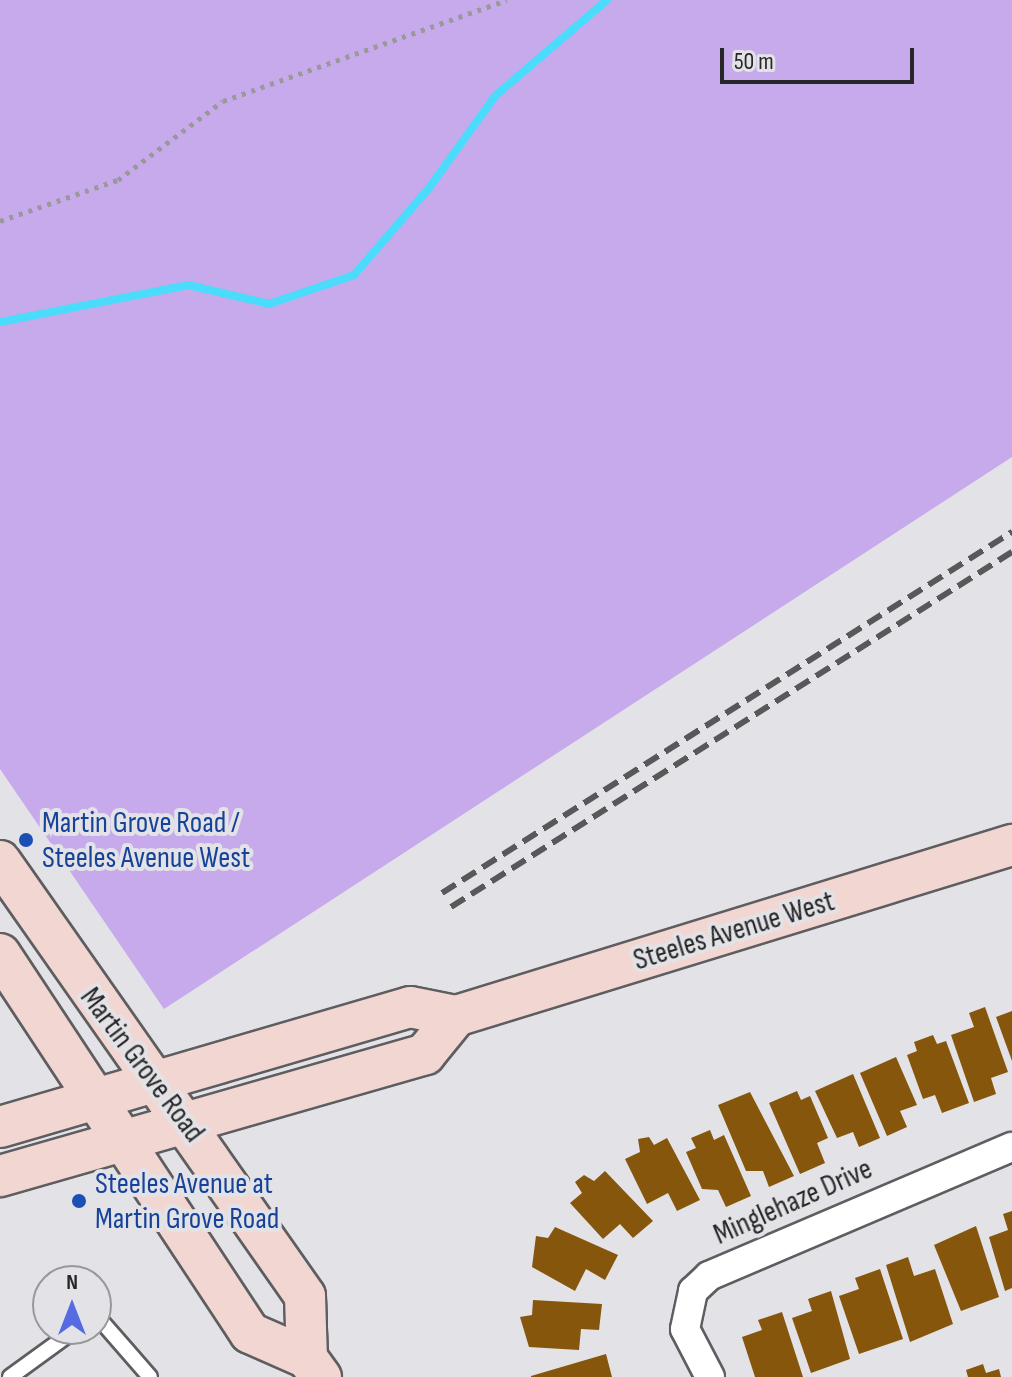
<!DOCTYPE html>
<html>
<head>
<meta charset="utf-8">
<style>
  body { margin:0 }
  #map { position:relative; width:1012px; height:1377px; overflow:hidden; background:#e3e2e6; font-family:"Sofia Sans Condensed",sans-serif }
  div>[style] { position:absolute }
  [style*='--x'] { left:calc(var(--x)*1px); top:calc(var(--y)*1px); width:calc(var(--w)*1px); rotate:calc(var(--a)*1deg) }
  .green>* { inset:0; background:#c6aaeb }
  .stream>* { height:8px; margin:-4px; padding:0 4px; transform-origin:4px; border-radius:4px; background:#4adcfa }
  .building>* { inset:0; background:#85560b }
  .path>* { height:5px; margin-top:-2.5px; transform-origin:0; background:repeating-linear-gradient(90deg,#99989b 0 4px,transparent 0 10px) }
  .roads { filter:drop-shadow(2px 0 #5e5d60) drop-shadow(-2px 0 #5e5d60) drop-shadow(0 2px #5e5d60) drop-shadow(0 -2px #5e5d60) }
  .lane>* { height:14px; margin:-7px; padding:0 7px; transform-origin:7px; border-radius:7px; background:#fff }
  .street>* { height:28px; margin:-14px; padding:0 14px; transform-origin:14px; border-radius:14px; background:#fff }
  .secondary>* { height:40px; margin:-20px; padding:0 20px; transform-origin:20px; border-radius:20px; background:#f2d6d1 }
  .rail>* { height:6px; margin-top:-3px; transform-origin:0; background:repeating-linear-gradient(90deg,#58585a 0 16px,transparent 0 24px) }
  .dots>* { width:22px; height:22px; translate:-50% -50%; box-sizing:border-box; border:4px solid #e3e2e6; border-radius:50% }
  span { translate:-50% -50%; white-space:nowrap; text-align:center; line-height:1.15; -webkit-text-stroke:8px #e3e2e6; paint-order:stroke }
  .transit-label { font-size:30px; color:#164399 }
  .left { translate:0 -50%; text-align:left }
  .street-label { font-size:30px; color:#272728 }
  .north { position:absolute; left:32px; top:1265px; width:80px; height:80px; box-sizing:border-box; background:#e3e2e6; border:2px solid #98979a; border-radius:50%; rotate:0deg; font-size:22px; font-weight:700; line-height:32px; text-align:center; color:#272728 }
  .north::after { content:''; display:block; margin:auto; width:28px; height:36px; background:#556be1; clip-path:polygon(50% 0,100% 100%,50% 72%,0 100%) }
  .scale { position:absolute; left:720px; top:48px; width:194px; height:36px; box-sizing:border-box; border:4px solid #272728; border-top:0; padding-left:10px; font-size:24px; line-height:28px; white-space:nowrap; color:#272728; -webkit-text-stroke:6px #e3e2e6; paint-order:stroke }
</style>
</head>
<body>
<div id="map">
  <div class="green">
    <div style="clip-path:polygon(0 0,1012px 0,1012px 457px,164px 1009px,0 769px)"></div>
  </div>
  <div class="stream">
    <div style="--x:0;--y:322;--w:192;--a:-11.1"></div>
    <div style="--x:188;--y:285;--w:83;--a:13.2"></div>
    <div style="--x:269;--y:304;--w:90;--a:-18.8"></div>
    <div style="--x:354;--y:275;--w:115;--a:-49.2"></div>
    <div style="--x:429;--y:188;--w:113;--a:-54.3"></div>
    <div style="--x:495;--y:96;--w:148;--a:-40.6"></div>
  </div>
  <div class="building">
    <div style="clip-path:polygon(985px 1007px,1008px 1072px,991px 1078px,996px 1094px,974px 1102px,951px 1035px,974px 1027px,969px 1013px)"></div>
    <div style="clip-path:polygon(1012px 1011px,1012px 1061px,996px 1017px)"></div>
    <div style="clip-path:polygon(933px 1035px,937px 1044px,946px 1041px,969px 1103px,942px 1113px,935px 1095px,923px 1099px,907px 1055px,917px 1051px,914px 1042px)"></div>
    <div style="clip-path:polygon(896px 1057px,917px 1105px,900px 1111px,907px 1127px,887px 1136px,860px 1073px)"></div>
    <div style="clip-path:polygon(853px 1074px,880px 1138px,859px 1147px,853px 1132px,837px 1138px,815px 1091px)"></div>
    <div style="clip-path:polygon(797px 1091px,801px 1100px,810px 1096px,828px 1138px,817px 1143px,825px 1163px,800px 1174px,769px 1103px)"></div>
    <div style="clip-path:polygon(750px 1092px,794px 1176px,769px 1187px,763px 1171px,746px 1171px,718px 1105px)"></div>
    <div style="clip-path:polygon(710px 1130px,714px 1140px,724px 1135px,751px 1196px,726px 1207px,718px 1190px,702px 1189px,686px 1152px,696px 1148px,691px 1138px)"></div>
    <div style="clip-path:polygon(649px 1137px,654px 1145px,667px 1138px,700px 1200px,677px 1211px,668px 1193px,647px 1204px,625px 1159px,640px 1152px,638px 1139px)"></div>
    <div style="clip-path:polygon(605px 1171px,653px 1221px,633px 1238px,620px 1224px,603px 1239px,570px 1203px,582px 1193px,575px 1182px,584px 1175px,594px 1181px)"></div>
    <div style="clip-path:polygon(1012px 1211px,1012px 1288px,1005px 1291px,989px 1237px,1008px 1230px,1003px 1214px)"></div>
    <div style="clip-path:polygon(976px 1226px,999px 1297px,961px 1311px,934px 1245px)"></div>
    <div style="clip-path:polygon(555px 1227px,618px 1255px,605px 1280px,586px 1269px,575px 1291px,532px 1267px,536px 1236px,548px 1238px)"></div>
    <div style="clip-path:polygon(908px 1257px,914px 1276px,935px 1269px,953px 1324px,910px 1342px,886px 1265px)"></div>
    <div style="clip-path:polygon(880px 1269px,903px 1339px,859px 1354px,839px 1296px,859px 1289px,855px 1278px)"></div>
    <div style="clip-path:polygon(831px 1291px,850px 1359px,811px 1373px,792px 1318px,812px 1311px,808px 1299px)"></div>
    <div style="clip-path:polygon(533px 1300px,602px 1304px,599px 1330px,581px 1329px,579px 1350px,529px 1347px,520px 1317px,532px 1315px)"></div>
    <div style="clip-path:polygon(782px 1312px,803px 1377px,755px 1377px,742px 1337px,762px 1330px,758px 1320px)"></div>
    <div style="clip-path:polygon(606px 1354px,612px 1377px,531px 1377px,531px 1376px)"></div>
    <div style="clip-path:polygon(983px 1364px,986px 1373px,999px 1369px,1001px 1377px,968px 1377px,966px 1370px)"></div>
  </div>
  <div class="path">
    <div style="--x:0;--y:221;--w:125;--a:-19.2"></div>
    <div style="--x:118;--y:180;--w:131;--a:-37"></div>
    <div style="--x:223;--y:101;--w:301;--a:-19.6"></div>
  </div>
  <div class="roads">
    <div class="lane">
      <div style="--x:96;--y:1315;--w:82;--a:48.9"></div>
      <div style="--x:10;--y:1377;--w:82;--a:-36"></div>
    </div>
    <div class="street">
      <div style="--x:710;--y:1377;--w:54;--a:-117.5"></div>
      <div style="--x:685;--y:1329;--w:39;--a:-78"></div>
      <div style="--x:693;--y:1291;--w:22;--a:-43"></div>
      <div style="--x:709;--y:1276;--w:329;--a:-23.1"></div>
    </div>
    <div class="secondary">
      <div style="--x:0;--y:861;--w:531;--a:54.96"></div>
      <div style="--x:305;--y:1296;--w:62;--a:88.2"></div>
      <div style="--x:307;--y:1358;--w:24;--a:54"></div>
      <div style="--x:0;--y:954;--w:454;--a:56.6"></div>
      <div style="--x:250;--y:1333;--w:62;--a:23.7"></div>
      <div style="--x:0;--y:1127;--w:427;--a:-16.3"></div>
      <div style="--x:410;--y:1007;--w:47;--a:11.1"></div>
      <div style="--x:456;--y:1016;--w:582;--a:-17.1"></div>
      <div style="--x:0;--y:1176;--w:442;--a:-16"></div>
      <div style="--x:425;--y:1054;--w:49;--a:-50.8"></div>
    </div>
  </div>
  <div class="rail">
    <div style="--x:442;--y:893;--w:675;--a:-32.35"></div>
    <div style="--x:451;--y:907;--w:664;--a:-32.33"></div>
  </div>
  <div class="dots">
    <div style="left:26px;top:840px;background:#1a4fb4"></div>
    <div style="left:79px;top:1201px;background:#1a4fb4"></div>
  </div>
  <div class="transit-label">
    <span class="left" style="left:42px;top:840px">Martin Grove Road /<br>Steeles Avenue West</span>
    <span class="left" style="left:95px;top:1201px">Steeles Avenue at<br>Martin Grove Road</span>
  </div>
  <div class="street-label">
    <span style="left:734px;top:931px;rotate:-17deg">Steeles Avenue West</span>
    <span style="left:142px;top:1065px;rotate:53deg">Martin Grove Road</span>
    <span style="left:793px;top:1202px;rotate:-24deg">Minglehaze Drive</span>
  </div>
  <div class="north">N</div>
  <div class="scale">50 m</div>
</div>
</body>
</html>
